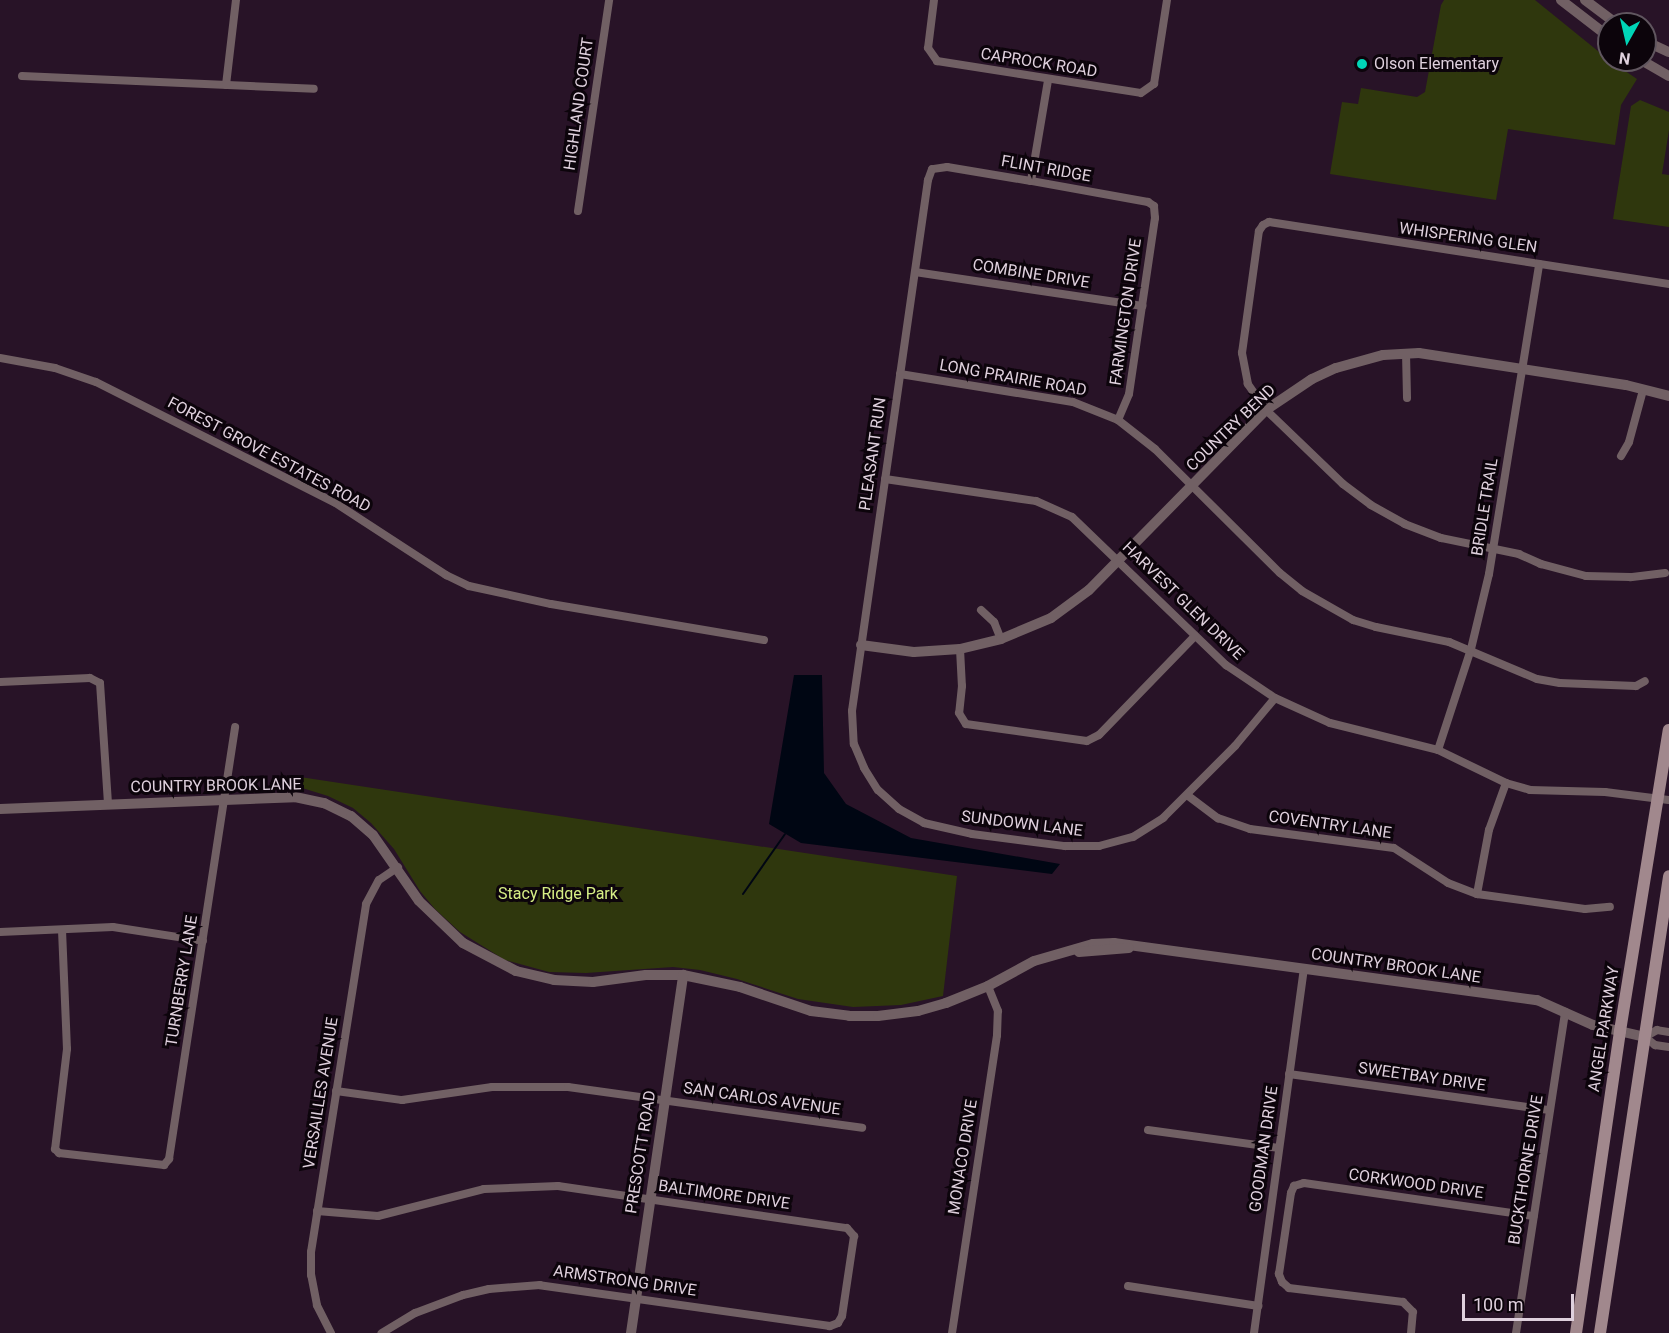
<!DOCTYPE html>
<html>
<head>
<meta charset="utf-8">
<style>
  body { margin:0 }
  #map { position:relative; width:1669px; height:1333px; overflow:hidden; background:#281327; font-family:Roboto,sans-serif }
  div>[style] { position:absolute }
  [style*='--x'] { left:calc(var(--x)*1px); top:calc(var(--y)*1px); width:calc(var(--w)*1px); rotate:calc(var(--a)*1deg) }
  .green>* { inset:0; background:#2f370d }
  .water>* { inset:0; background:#000613 }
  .stream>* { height:2px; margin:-1px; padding:0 1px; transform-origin:1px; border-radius:1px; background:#000613 }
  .minor>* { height:8px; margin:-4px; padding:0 4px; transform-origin:4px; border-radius:4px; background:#716064 }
  .tertiary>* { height:10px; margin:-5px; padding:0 5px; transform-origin:5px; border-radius:5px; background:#716064 }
  .secondary>* { height:12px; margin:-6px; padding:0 6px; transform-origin:6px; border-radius:6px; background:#a1888d }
  .dots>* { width:16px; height:16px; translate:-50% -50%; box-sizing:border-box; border:3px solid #0c040b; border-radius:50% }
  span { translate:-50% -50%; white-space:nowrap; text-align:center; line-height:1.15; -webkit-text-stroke:6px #0c040b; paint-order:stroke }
  .street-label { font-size:16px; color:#dfd0dd }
  .poi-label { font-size:16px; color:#dfd0dd }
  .left { translate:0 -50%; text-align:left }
  .park-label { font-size:16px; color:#d6ee85 }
  .north { position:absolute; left:1597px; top:12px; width:60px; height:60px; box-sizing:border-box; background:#0c040b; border:2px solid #60565f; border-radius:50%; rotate:188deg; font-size:16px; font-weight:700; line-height:24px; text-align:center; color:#dfd0dd }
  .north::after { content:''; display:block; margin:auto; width:21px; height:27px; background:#00d5b7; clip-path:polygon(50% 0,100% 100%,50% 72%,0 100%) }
  .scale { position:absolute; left:1462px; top:1294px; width:112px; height:27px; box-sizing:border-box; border:3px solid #dfd0dd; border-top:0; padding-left:8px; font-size:18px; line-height:21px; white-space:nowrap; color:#dfd0dd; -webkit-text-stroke:4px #0c040b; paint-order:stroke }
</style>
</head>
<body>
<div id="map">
  <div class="green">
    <div style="clip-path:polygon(1444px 0,1535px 0,1609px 60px,1637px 79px,1621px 105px,1615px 145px,1508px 129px,1496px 200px,1330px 174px,1342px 102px,1358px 104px,1361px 88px,1417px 97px,1425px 92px,1441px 5px)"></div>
    <div style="clip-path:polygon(1640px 100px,1669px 112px,1669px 130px,1662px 174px,1669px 175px,1669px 227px,1613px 219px,1631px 106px)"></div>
    <div style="clip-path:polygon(300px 777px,957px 876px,943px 996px,901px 1005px,853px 1007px,798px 999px,737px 979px,700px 970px,673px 967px,586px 973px,549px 972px,505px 960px,460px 932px,435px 909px,420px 891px,394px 849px,371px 823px,353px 808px,328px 796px,299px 787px)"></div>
  </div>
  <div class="water">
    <div style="clip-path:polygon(794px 675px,822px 675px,824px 773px,846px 804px,911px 838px,1060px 864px,1052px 874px,801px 843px,769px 824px)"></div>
  </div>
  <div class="stream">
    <div style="--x:743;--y:894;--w:73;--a:-55"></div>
  </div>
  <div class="minor">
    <div style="--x:934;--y:0;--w:48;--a:97.1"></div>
    <div style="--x:928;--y:48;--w:16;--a:55"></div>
    <div style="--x:937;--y:61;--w:206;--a:8.9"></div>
    <div style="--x:1141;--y:93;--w:16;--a:-35"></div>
    <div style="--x:1154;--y:84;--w:85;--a:-81.2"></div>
    <div style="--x:22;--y:76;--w:292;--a:2.5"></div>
    <div style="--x:226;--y:85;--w:86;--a:-83.3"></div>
    <div style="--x:1031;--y:181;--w:102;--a:-80.4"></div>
    <div style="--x:578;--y:211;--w:213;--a:-81.6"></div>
    <div style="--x:915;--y:272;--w:230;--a:8.5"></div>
    <div style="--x:1406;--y:353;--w:45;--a:88.7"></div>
    <div style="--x:0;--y:358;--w:56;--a:10.3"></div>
    <div style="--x:55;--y:368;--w:43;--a:18.9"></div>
    <div style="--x:96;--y:382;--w:267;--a:26.8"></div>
    <div style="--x:334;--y:502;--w:134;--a:33.1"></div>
    <div style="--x:446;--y:575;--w:25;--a:26"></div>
    <div style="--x:469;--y:586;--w:84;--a:12.4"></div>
    <div style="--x:551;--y:604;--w:216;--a:9.6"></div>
    <div style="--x:900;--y:374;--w:175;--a:9.2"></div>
    <div style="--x:1073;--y:402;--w:48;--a:21.8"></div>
    <div style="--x:1118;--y:420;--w:47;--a:38.1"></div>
    <div style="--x:1155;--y:449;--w:176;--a:44.8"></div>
    <div style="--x:1280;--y:573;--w:28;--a:39"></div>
    <div style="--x:1302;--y:591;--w:59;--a:29.6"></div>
    <div style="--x:1353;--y:620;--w:24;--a:17"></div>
    <div style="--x:1376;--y:627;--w:75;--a:11.6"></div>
    <div style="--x:1449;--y:642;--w:95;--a:22.8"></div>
    <div style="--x:1537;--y:679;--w:23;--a:10"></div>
    <div style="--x:1560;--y:683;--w:76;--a:2.3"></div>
    <div style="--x:1636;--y:686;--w:10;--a:-29"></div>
    <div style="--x:1118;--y:420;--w:28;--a:-67"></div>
    <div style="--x:1129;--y:394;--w:178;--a:-81.6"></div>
    <div style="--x:1155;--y:218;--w:12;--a:-95"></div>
    <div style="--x:1154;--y:206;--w:7;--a:-146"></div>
    <div style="--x:1148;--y:202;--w:119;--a:-169.8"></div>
    <div style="--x:1031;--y:181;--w:85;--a:-170.5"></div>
    <div style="--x:947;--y:167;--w:15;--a:172"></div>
    <div style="--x:932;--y:169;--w:12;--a:110"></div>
    <div style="--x:928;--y:180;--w:536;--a:98.15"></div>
    <div style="--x:852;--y:711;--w:33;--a:87"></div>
    <div style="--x:854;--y:744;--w:26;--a:67"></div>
    <div style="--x:864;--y:768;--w:26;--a:58"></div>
    <div style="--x:878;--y:790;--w:28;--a:42"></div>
    <div style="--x:899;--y:809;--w:29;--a:29"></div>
    <div style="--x:924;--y:823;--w:49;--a:12.9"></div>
    <div style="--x:972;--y:834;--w:94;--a:7.4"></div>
    <div style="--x:1065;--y:846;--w:34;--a:0"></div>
    <div style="--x:1099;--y:846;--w:35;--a:-15"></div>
    <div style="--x:1133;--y:837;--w:36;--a:-32"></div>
    <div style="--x:1163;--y:818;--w:102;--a:-45"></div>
    <div style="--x:1235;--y:746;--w:62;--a:-50.2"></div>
    <div style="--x:1621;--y:456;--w:16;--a:-60"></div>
    <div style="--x:1629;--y:442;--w:54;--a:-74.9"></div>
    <div style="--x:885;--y:479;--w:153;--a:8.3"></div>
    <div style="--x:1036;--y:501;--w:39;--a:24"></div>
    <div style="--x:1072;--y:517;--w:214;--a:43.9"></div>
    <div style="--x:1226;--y:665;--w:59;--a:34"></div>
    <div style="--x:1275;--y:698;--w:60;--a:24.4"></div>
    <div style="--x:1330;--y:723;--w:111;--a:14"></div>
    <div style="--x:1438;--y:750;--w:76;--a:25.9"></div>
    <div style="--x:1506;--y:783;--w:25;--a:16"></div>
    <div style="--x:1530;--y:790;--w:75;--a:1.5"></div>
    <div style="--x:1605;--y:792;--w:64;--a:7.1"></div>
    <div style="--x:1665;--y:573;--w:35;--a:173"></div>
    <div style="--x:1630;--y:577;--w:44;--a:-178.7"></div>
    <div style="--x:1586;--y:576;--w:47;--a:-165.1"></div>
    <div style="--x:1541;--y:564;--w:24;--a:-156"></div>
    <div style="--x:1519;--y:554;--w:80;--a:-168.4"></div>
    <div style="--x:1441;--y:538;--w:39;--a:-159"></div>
    <div style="--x:1405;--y:524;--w:39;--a:-151"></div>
    <div style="--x:1371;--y:505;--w:35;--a:-143"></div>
    <div style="--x:1343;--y:484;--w:107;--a:-136.1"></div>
    <div style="--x:1266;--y:410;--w:32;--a:-125"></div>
    <div style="--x:1248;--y:384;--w:32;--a:-101"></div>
    <div style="--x:1242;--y:353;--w:123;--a:-82.1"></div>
    <div style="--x:1259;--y:231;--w:7;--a:-56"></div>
    <div style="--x:1263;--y:225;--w:7;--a:-27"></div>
    <div style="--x:1269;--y:222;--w:405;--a:8.8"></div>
    <div style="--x:981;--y:610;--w:18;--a:43"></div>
    <div style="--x:994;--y:622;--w:18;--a:68"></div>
    <div style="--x:960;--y:649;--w:37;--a:87"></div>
    <div style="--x:962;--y:686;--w:27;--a:96"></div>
    <div style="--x:959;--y:713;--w:13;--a:58"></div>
    <div style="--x:966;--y:724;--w:122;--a:8"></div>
    <div style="--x:1087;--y:741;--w:13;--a:-27"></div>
    <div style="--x:1099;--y:735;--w:138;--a:-45.9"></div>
    <div style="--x:0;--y:682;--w:90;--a:-2.5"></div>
    <div style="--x:90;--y:678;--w:11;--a:27"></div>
    <div style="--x:100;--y:683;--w:121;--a:86.2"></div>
    <div style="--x:1438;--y:750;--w:106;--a:-71.9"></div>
    <div style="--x:1471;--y:649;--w:77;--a:-76.5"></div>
    <div style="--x:1489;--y:574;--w:314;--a:-80.8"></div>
    <div style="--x:1187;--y:795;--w:39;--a:37"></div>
    <div style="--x:1218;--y:818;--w:34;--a:19"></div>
    <div style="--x:1250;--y:829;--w:145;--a:7.5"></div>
    <div style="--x:1394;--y:848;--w:64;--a:32.9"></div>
    <div style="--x:1448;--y:883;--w:31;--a:21"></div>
    <div style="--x:1477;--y:894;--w:109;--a:7.9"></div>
    <div style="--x:1585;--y:909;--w:25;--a:-5"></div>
    <div style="--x:1477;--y:894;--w:65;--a:-79.4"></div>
    <div style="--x:1489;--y:830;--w:50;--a:-70.1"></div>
    <div style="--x:62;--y:930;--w:119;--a:87.6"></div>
    <div style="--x:67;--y:1049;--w:101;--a:96.8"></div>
    <div style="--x:55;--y:1149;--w:6;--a:45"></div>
    <div style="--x:59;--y:1153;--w:106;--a:6.5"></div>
    <div style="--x:164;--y:1165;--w:8;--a:-50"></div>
    <div style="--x:169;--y:1159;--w:437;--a:-81.3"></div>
    <div style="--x:0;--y:932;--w:113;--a:-2.5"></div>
    <div style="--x:113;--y:927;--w:91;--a:8.8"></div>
    <div style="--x:1669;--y:1032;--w:12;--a:-171"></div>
    <div style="--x:1657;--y:1030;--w:14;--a:150"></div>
    <div style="--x:1645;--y:1037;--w:13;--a:39"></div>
    <div style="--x:1655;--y:1045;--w:14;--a:8"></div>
    <div style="--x:1289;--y:1074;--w:263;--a:7.9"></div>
    <div style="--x:336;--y:1091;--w:67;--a:7.8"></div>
    <div style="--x:402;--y:1100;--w:91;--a:-8.2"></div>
    <div style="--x:492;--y:1087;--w:76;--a:0"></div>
    <div style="--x:568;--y:1087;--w:297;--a:7.9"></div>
    <div style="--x:1148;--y:1130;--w:132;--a:7.8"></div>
    <div style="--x:317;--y:1211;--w:61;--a:4.7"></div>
    <div style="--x:378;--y:1216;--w:109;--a:-14.3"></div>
    <div style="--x:484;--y:1189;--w:74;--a:-2.3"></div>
    <div style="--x:558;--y:1186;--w:292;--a:8.3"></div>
    <div style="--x:847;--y:1228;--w:11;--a:49"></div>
    <div style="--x:854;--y:1236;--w:81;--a:98.5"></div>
    <div style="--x:842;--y:1316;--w:8;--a:120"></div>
    <div style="--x:838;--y:1323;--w:9;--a:159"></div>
    <div style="--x:830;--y:1326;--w:293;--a:-172"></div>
    <div style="--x:540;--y:1285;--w:51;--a:175.5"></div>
    <div style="--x:489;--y:1289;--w:27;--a:167"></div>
    <div style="--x:463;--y:1295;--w:51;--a:159.4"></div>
    <div style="--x:415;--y:1313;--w:39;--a:149"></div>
    <div style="--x:1128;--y:1286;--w:132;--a:8.7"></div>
    <div style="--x:331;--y:1333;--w:31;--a:-117"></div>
    <div style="--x:317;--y:1305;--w:31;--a:-101"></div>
    <div style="--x:311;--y:1275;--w:23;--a:-90"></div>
    <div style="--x:311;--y:1252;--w:352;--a:-81"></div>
    <div style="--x:366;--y:904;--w:27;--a:-62"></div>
    <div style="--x:379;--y:880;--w:23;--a:-34"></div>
    <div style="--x:952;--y:1333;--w:301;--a:-81.4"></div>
    <div style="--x:997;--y:1035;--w:24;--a:-88"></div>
    <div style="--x:998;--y:1011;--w:27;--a:-112"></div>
    <div style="--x:1254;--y:1333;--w:367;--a:-82.2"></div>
    <div style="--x:1411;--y:1333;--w:21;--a:-85"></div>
    <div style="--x:1413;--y:1312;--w:14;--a:-135"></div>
    <div style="--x:1403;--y:1302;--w:115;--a:-173"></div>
    <div style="--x:1289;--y:1288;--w:9;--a:-139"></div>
    <div style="--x:1282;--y:1282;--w:9;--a:-111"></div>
    <div style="--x:1279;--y:1274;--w:82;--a:-81.6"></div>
    <div style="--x:1291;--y:1193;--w:8;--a:-67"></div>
    <div style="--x:1294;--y:1186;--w:10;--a:-17"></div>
    <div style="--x:1304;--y:1183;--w:232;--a:8.2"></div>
    <div style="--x:1516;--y:1333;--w:325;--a:-81.3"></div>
  </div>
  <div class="tertiary">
    <div style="--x:1561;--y:0;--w:61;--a:37.6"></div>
    <div style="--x:1585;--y:0;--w:40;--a:37"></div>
    <div style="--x:1645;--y:41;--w:26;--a:25"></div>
    <div style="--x:1641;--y:60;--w:32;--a:30"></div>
    <div style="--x:861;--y:645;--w:53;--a:7.5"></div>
    <div style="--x:914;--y:652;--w:46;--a:-3.7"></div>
    <div style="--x:960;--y:649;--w:42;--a:-13.7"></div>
    <div style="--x:1001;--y:639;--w:54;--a:-22.8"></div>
    <div style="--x:1051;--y:618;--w:47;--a:-36.4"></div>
    <div style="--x:1089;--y:590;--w:252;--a:-45.5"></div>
    <div style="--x:1266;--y:410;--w:55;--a:-34"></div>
    <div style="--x:1312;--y:379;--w:26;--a:-25"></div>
    <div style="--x:1336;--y:368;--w:49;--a:-15.5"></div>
    <div style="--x:1383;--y:355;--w:36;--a:-3"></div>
    <div style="--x:1419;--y:353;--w:209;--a:8.8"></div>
    <div style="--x:1626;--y:385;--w:44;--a:14.3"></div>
    <div style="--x:0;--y:809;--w:295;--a:-2.3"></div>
    <div style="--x:295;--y:797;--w:30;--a:12"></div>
    <div style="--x:324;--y:803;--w:30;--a:26"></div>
    <div style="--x:351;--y:816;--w:29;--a:41"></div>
    <div style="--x:373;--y:835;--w:80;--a:55.1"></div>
    <div style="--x:419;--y:901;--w:61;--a:43.7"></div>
    <div style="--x:463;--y:943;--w:60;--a:27.8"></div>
    <div style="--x:516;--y:971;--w:39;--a:13"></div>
    <div style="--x:554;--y:980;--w:39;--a:3"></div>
    <div style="--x:593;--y:982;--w:53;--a:-7.5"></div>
    <div style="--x:646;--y:975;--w:37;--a:0"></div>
    <div style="--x:683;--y:975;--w:58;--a:11.9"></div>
    <div style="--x:740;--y:987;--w:75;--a:18.7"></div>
    <div style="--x:811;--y:1011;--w:38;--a:7"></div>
    <div style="--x:849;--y:1016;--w:29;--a:0"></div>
    <div style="--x:878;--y:1016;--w:40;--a:-7.1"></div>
    <div style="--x:918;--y:1011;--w:29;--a:-16"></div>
    <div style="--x:946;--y:1003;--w:45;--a:-22"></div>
    <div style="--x:988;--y:986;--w:52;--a:-28.5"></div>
    <div style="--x:1034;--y:961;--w:61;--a:-16.1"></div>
    <div style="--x:1093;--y:944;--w:21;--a:-3"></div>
    <div style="--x:1114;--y:943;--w:427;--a:7.7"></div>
    <div style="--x:1537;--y:1000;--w:61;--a:24.1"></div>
    <div style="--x:1593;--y:1025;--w:53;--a:13"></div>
    <div style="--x:1079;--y:952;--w:50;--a:-4.6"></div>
    <div style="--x:631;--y:1333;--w:362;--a:-81.7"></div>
  </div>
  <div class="secondary">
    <div style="--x:1576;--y:1333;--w:305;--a:-81.7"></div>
    <div style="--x:1620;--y:1031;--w:305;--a:-80.8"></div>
    <div style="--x:1600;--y:1333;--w:462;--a:-81.4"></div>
  </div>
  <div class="dots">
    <div style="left:1362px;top:64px;background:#00d5b7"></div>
  </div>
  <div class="street-label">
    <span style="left:1039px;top:63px;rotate:9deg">CAPROCK ROAD</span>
    <span style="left:579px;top:104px;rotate:-82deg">HIGHLAND COURT</span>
    <span style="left:1046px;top:169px;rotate:10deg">FLINT RIDGE</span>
    <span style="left:1468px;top:238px;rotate:8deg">WHISPERING GLEN</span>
    <span style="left:1031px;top:274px;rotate:9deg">COMBINE DRIVE</span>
    <span style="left:1126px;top:312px;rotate:-82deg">FARMINGTON DRIVE</span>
    <span style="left:1013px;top:378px;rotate:10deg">LONG PRAIRIE ROAD</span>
    <span style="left:1231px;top:428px;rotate:-44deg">COUNTRY BEND</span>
    <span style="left:873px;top:454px;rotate:-82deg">PLEASANT RUN</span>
    <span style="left:269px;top:455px;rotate:28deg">FOREST GROVE ESTATES ROAD</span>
    <span style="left:1485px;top:507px;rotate:-81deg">BRIDLE TRAIL</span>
    <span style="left:1183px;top:601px;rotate:44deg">HARVEST GLEN DRIVE</span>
    <span style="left:216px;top:786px;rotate:-1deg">COUNTRY BROOK LANE</span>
    <span style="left:1022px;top:824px;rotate:7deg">SUNDOWN LANE</span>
    <span style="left:1330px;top:825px;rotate:8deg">COVENTRY LANE</span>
    <span style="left:1396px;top:966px;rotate:8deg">COUNTRY BROOK LANE</span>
    <span style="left:182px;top:981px;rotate:-81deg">TURNBERRY LANE</span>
    <span style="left:1604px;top:1029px;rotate:-81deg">ANGEL PARKWAY</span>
    <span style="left:1422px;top:1077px;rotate:8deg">SWEETBAY DRIVE</span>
    <span style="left:321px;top:1093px;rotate:-81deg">VERSAILLES AVENUE</span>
    <span style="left:762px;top:1099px;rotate:8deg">SAN CARLOS AVENUE</span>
    <span style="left:1264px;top:1149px;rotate:-82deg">GOODMAN DRIVE</span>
    <span style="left:641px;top:1152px;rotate:-81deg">PRESCOTT ROAD</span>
    <span style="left:963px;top:1157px;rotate:-81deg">MONACO DRIVE</span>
    <span style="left:1526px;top:1170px;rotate:-81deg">BUCKTHORNE DRIVE</span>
    <span style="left:1416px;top:1184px;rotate:8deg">CORKWOOD DRIVE</span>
    <span style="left:724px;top:1195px;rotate:8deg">BALTIMORE DRIVE</span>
    <span style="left:625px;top:1281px;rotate:8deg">ARMSTRONG DRIVE</span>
  </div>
  <div class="poi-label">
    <span class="left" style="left:1374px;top:64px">Olson Elementary</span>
  </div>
  <div class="park-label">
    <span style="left:558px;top:894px">Stacy Ridge Park</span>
  </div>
  <div class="north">N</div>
  <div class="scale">100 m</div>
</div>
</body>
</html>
